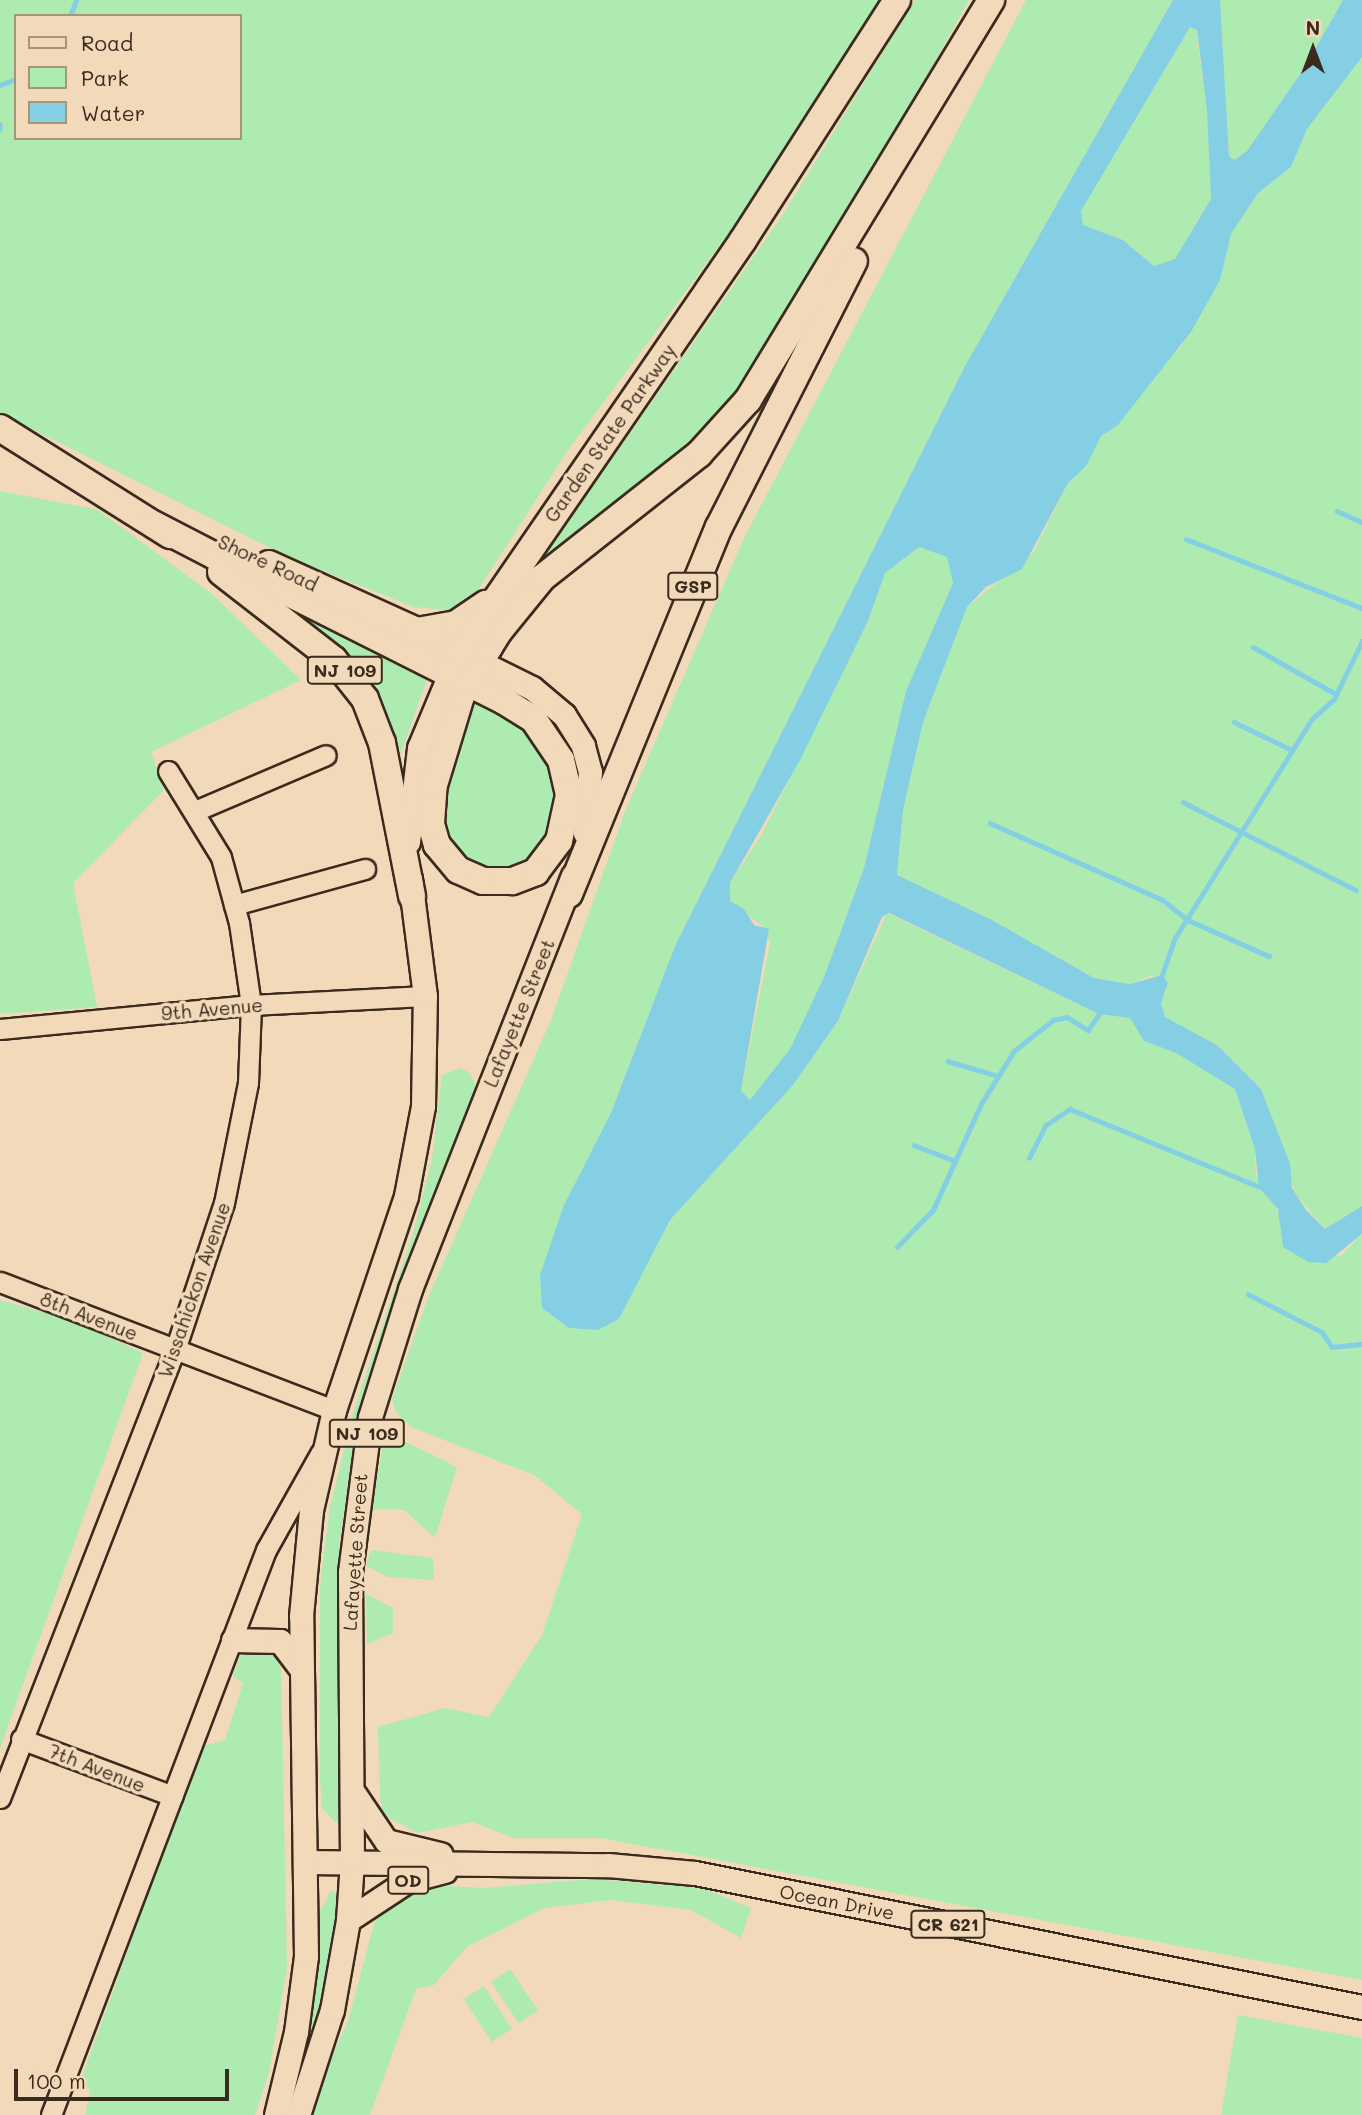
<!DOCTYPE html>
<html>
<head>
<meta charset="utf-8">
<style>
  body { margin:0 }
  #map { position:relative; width:1362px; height:2115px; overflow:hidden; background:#f1d9b9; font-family:Mali,sans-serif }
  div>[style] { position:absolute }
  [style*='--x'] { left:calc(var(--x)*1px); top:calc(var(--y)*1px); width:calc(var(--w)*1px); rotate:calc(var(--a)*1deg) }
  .green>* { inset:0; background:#adebb1; transform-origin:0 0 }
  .water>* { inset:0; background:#84cfe4 }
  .stream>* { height:4.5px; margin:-2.25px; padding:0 2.25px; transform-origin:2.25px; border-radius:2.25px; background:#84cfe4 }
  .roads { filter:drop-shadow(2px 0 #3b2a1e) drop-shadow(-2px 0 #3b2a1e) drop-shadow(0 2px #3b2a1e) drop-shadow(0 -2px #3b2a1e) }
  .minor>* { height:19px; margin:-9.5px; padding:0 9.5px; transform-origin:9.5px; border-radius:9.5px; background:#f1d9b9 }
  .major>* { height:23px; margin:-11.5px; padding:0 11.5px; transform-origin:11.5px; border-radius:11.5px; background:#f1d9b9 }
  .highway>* { height:26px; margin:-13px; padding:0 13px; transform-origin:13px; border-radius:13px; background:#f1d9b9 }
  span { translate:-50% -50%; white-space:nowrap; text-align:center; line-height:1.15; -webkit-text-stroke:7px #f1d9b9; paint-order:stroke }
  .shield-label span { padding:2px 5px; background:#f1d9b9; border:2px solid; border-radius:5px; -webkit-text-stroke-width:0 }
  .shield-label { font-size:18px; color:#3b2a1e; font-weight:700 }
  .street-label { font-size:19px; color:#3b2a1e }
  .legend { position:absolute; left:14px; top:14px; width:228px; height:126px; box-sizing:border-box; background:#f1d9b9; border:2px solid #a8937b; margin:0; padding:9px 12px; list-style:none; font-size:21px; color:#3b2a1e }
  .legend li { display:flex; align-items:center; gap:14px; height:35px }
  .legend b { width:35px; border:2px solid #a8937b }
  .north { position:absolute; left:1278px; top:14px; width:70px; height:70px; -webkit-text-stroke:5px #f1d9b9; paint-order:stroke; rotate:0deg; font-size:19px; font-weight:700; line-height:28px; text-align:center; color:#3b2a1e }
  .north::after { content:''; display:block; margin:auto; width:24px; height:32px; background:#3b2a1e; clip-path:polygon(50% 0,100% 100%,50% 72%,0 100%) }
  .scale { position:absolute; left:14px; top:2069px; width:215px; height:32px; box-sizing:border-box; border:4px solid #3b2a1e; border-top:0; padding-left:9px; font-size:21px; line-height:24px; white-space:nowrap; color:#3b2a1e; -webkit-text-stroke:5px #f1d9b9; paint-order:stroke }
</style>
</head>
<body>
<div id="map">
  <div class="green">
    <div style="clip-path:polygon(evenodd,0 0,882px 0,760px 191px,566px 453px,478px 590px,448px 610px,414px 607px,290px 558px,0 413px,0 0,16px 16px,240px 16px,240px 138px,16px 138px,16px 16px)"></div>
    <div style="clip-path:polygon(915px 0,969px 0,851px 214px,752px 370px,705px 433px,549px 559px,544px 556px,782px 216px)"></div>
    <div style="clip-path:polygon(1026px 0,1173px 0,965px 366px,675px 946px,611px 1113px,564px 1205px,569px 1328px,598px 1330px,619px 1319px,670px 1220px,793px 1085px,838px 1021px,887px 913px,1099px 1014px,1130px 1018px,1144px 1041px,1176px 1053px,1235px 1089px,1255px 1149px,1256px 1175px,1279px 1213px,1283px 1247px,1341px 1256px,1362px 1234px,1362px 1980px,600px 1838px,514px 1838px,472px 1822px,418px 1833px,383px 1815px,380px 1797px,378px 1727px,445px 1708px,489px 1717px,542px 1635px,582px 1514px,534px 1475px,411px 1427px,396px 1412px,392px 1399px,428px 1298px,551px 1020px,626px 809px,744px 538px)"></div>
    <div style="clip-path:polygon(1220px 0,1343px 0,1303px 70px,1247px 151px,1234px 160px,1229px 156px)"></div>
    <div style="clip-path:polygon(1190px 27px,1196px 29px,1207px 111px,1211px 199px,1175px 259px,1154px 266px,1123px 240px,1083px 225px,1081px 210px)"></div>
    <div style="clip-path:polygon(1362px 57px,1362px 1206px,1325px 1229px,1296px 1195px,1261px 1089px,1217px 1045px,1165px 1017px,1161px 1003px,1167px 987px,1152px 975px,1130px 984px,1094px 978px,992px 920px,897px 875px,903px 810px,923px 722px,967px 607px,1033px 553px,1068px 483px,1101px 436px,1117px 426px,1149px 379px,1180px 348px,1220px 280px,1231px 234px,1258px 193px,1291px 167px,1307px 129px)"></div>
    <div style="clip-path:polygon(0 491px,98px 510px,212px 594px,301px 680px,151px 752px,164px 790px,73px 883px,97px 1007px,0 1014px)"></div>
    <div style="clip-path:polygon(919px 547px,947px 557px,953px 583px,906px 691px,864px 868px,824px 977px,790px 1049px,750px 1100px,741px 1092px,770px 942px,762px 926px,730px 901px,730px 883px,762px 834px,868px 621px,885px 573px)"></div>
    <div style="clip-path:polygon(284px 605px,427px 679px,399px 759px,380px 704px)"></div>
    <div style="clip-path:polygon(473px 696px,535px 732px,559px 779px,558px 825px,531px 865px,489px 874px,449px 849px,440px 822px,443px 782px)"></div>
    <div style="clip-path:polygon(460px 1068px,470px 1073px,476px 1087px,408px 1265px,356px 1428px,339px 1546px,342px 1820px,335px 1822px,322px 1808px,320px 1780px,320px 1586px,330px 1507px,353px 1413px,413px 1234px,432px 1159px,442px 1075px)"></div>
    <div style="clip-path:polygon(0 1300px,71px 1320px,143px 1353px,0 1748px)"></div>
    <div style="clip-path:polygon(385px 1432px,457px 1467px,435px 1538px,404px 1510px,372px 1509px)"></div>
    <div style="clip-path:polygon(371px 1550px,433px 1558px,434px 1580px,388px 1577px,366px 1566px)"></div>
    <div style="clip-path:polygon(366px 1594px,393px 1608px,393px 1633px,367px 1644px)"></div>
    <div style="clip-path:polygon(256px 1648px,274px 1651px,281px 1670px,287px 1967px,269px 2073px,255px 2115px,85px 2115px,90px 2090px,80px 2082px,184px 1796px,203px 1746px,225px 1740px,243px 1683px,233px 1676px,240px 1657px)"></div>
    <div style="clip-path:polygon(591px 1879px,702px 1888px,751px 1908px,741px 1938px,691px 1910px,610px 1900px,544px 1908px,467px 1947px,434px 1985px,416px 1989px,370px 2115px,305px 2115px,348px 2021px,377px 1913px,400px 1893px,429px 1885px,483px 1888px)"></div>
    <div style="clip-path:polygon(331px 1890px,339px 1896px,333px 1954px,305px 2059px,316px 1989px,318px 1915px)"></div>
    <div style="left:510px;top:1969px;width:50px;height:23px;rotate:56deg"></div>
    <div style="left:484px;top:1986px;width:51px;height:24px;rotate:57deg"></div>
    <div style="clip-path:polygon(1238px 2015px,1362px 2038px,1362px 2115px,1221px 2115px)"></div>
  </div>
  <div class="water">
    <div style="clip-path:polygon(evenodd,1173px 0,1220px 0,1229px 156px,1234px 160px,1247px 151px,1303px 70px,1343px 0,1362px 0,1362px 57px,1307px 129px,1291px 167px,1258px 193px,1231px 234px,1220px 280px,1191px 332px,1117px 426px,1101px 436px,1086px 466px,1068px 483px,1022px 569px,986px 587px,967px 607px,923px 722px,903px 810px,897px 875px,992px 920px,1094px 978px,1130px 984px,1162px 975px,1168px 983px,1161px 1003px,1165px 1017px,1217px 1045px,1261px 1089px,1290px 1164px,1292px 1188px,1306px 1210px,1325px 1229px,1362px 1206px,1362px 1234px,1326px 1263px,1308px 1262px,1283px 1247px,1278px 1209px,1259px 1188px,1255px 1149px,1235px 1089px,1176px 1053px,1144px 1041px,1130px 1018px,1099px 1014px,889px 913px,882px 917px,838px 1021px,793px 1085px,670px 1220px,619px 1319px,598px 1330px,569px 1328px,542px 1308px,540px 1275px,564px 1205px,611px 1113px,675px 946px,965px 366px,1173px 0,1190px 27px,1197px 30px,1207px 111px,1211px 199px,1175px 259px,1154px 266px,1123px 240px,1083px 225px,1081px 211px,1190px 27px,1173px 0,919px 547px,947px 557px,953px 583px,906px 691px,864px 868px,824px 977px,790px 1049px,750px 1100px,741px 1091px,769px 929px,754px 925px,744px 909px,730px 901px,730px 883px,800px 760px,868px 621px,885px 573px,919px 547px)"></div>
  </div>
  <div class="stream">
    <div style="--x:70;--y:16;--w:17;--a:-69"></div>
    <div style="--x:0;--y:85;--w:17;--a:-21"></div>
    <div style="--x:0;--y:124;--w:5;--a:90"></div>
    <div style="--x:1337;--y:511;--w:27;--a:24"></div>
    <div style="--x:1186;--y:539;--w:189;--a:21.4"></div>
    <div style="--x:1253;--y:647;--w:95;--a:29.5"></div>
    <div style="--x:1234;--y:722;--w:64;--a:25.8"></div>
    <div style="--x:1183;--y:802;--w:194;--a:27"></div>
    <div style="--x:990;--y:823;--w:189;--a:24"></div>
    <div style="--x:1163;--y:900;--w:32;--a:39"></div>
    <div style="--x:1188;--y:920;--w:89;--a:24"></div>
    <div style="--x:1162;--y:975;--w:39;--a:-71"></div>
    <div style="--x:1175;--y:938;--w:258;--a:-58"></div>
    <div style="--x:1312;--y:719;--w:30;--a:-42"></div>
    <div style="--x:1334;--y:699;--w:64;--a:-64.2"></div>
    <div style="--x:948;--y:1061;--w:52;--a:16.7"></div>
    <div style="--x:914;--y:1145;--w:44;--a:21.3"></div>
    <div style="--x:1029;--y:1158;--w:37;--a:-63"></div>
    <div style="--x:1046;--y:1125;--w:29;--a:-34"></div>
    <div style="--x:1070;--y:1109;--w:203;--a:22.3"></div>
    <div style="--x:897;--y:1247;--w:52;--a:-45.8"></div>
    <div style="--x:933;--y:1210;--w:116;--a:-65.6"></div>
    <div style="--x:981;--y:1104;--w:62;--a:-58.1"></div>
    <div style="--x:1014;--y:1051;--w:50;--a:-38.5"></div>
    <div style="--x:1053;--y:1020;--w:14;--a:-12"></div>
    <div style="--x:1067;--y:1017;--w:25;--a:32"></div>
    <div style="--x:1088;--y:1030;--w:19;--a:-55"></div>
    <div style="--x:1248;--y:1294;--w:83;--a:27.2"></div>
    <div style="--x:1322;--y:1332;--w:18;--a:56"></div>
    <div style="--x:1332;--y:1347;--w:30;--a:-6"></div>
  </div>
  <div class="roads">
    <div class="minor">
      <div style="--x:195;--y:811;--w:142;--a:-23.1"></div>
      <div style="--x:234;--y:905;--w:136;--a:-15.4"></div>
      <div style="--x:0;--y:1029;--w:252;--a:-5.5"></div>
      <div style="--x:251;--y:1005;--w:174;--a:-3"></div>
      <div style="--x:0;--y:1282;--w:358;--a:21"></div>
      <div style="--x:21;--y:1739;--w:162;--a:20.6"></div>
      <div style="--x:0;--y:1798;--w:481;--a:-68.7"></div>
      <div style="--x:175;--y:1350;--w:155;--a:-71.6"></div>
      <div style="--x:224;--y:1203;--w:122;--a:-78.7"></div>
      <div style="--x:248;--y:1083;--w:78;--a:-87.8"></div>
      <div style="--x:251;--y:1005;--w:83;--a:-98.3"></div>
      <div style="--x:239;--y:923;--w:68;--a:-105.3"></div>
      <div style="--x:221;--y:857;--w:101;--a:-121.6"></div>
      <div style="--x:51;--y:2115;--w:605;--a:-69.17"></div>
      <div style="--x:266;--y:1550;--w:112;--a:-60.7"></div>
    </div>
    <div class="major">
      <div style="--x:417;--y:631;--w:128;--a:26.4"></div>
      <div style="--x:532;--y:688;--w:42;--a:40.2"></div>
      <div style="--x:564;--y:715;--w:36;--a:58"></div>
      <div style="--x:583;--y:746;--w:27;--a:75"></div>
      <div style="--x:590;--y:772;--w:61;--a:94.7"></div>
      <div style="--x:408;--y:842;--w:95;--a:-83.3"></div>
      <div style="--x:419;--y:748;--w:99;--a:-67.3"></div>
      <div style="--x:233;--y:1640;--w:47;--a:1.2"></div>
      <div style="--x:280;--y:1641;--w:35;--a:53"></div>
      <div style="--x:355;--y:1795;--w:55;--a:56"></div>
      <div style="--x:386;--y:1841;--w:56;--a:13.5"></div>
      <div style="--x:305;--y:1862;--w:303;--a:0.6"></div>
      <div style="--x:608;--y:1865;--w:87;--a:5.3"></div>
      <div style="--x:695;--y:1873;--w:680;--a:11.36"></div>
      <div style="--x:348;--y:1920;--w:71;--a:-33.5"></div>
      <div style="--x:407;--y:1881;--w:39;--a:-15"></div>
      <div style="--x:276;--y:2115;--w:85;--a:-76.5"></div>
      <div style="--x:296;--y:2032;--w:77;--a:-82.5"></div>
      <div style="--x:306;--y:1956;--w:340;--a:-90.8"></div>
      <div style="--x:301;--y:1616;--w:106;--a:-84.6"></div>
      <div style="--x:311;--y:1510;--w:103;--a:-77"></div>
      <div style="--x:334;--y:1410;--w:226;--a:-71.4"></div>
      <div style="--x:406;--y:1196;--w:92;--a:-79.3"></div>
      <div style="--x:423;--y:1106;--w:110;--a:-89"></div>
      <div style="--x:425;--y:996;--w:118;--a:-97.3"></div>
      <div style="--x:298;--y:2115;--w:110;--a:-72.1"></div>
      <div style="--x:332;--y:2010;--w:91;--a:-79.9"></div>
      <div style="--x:348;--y:1920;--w:58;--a:-86.1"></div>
      <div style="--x:352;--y:1862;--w:290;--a:-90.4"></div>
      <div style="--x:350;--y:1572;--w:156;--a:-82.6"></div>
      <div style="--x:370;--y:1417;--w:134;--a:-72.6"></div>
      <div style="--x:410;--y:1289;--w:444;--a:-68.5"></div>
    </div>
    <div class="highway">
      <div style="--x:0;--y:428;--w:201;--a:32.2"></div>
      <div style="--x:155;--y:525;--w:68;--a:27.3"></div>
      <div style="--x:215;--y:556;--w:261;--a:26.7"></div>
      <div style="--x:448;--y:673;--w:63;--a:26.6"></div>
      <div style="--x:504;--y:701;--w:36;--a:32"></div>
      <div style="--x:534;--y:720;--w:48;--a:56"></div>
      <div style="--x:561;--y:760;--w:36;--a:77"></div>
      <div style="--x:569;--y:795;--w:47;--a:102.3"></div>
      <div style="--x:559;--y:841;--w:39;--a:127"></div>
      <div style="--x:536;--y:872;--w:26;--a:159"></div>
      <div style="--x:512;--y:881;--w:29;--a:180"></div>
      <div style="--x:483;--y:881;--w:27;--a:-156"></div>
      <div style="--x:458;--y:870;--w:33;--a:-130"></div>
      <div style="--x:437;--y:845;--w:22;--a:-106"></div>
      <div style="--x:431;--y:824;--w:39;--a:-86"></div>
      <div style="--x:434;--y:785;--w:93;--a:-73.1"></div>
      <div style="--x:461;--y:696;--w:15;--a:-62"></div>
      <div style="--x:468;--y:683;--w:42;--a:-59.7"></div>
      <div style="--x:489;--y:647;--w:19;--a:-58"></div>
      <div style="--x:499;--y:631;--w:68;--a:-50.9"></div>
      <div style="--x:542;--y:578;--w:200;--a:-38.3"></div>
      <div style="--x:699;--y:454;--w:73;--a:-47.8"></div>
      <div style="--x:748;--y:400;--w:468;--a:-58.7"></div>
      <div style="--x:269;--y:564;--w:162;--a:24.4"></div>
      <div style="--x:417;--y:631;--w:40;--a:-10"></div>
      <div style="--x:456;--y:624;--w:36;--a:-34"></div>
      <div style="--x:221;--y:572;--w:143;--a:37.9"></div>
      <div style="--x:334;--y:660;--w:50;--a:51.5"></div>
      <div style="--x:365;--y:699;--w:47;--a:68.9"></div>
      <div style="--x:382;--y:743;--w:156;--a:78.9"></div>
      <div style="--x:460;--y:652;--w:500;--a:-55.5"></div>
      <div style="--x:743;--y:240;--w:285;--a:-57.3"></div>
      <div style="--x:569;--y:894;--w:396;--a:-67.8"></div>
      <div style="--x:719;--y:527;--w:298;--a:-63.1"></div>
    </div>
  </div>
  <div class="shield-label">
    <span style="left:693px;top:586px">GSP</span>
    <span style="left:345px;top:670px">NJ 109</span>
    <span style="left:367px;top:1433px">NJ 109</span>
    <span style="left:408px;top:1880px">OD</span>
    <span style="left:948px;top:1924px">CR 621</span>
  </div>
  <div class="street-label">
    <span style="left:610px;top:433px;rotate:-55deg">Garden State Parkway</span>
    <span style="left:268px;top:563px;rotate:25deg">Shore Road</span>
    <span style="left:212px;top:1009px;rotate:-5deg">9th Avenue</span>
    <span style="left:519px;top:1013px;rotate:-68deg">Lafayette Street</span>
    <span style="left:194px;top:1290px;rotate:-71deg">Wissahickon Avenue</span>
    <span style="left:89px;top:1316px;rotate:21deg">8th Avenue</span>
    <span style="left:355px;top:1552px;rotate:-86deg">Lafayette Street</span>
    <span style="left:97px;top:1768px;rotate:21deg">7th Avenue</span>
    <span style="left:837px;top:1902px;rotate:11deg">Ocean Drive</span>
  </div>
  <ul class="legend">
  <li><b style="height:9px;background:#f1d9b9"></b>Road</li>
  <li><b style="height:19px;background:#adebb1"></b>Park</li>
  <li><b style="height:19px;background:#84cfe4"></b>Water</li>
  </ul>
  <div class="north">N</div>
  <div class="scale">100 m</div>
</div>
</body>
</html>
